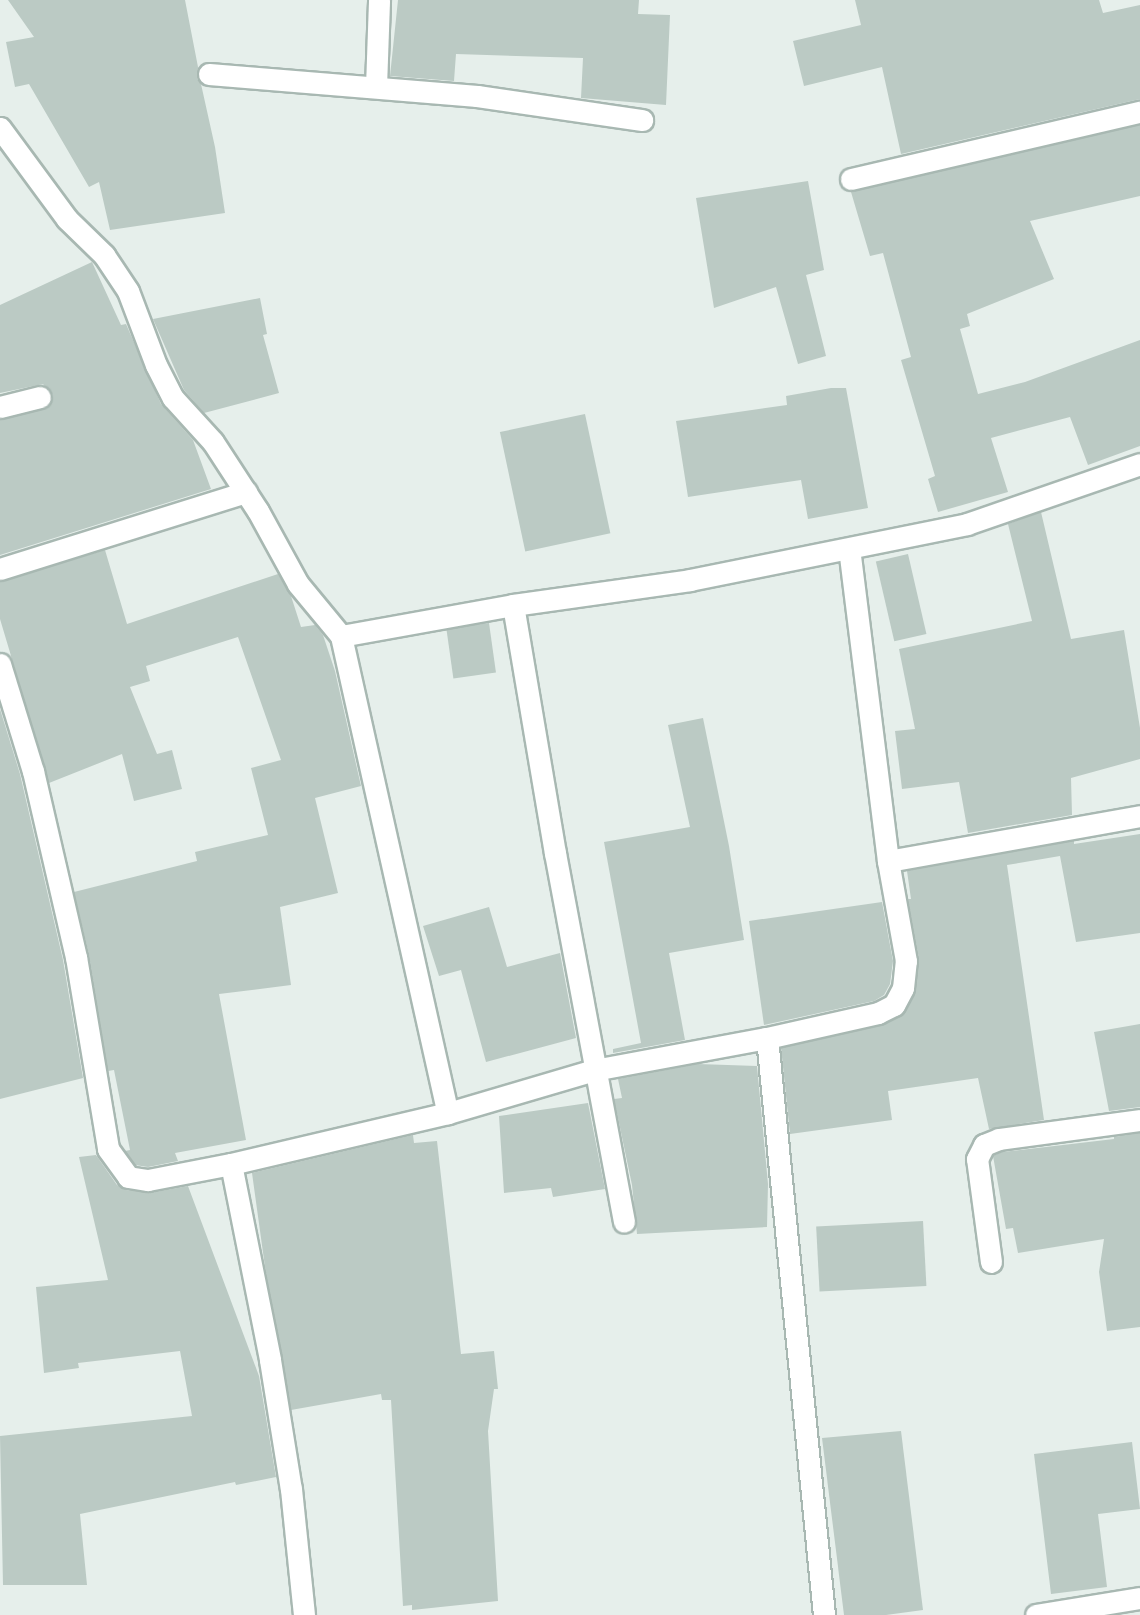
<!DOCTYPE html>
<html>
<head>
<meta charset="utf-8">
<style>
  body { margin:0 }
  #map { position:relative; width:1140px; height:1615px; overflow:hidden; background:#e6efeb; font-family:Figtree,sans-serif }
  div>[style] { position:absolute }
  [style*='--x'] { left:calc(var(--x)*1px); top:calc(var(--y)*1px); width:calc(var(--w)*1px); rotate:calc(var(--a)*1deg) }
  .building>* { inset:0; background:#bbcac4; transform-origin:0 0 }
  .roads { filter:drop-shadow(2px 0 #a8b8b2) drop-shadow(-2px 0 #a8b8b2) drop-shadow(0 2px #a8b8b2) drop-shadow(0 -2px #a8b8b2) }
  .minor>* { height:21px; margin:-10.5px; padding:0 10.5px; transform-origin:10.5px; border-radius:10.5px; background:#fff }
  span { translate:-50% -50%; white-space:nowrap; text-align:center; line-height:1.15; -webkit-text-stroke:6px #f7fbf9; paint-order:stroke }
</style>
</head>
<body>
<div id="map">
  <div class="building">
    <div style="clip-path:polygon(8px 0,185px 0,198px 67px,197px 79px,201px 84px,215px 147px,225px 213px,110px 230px,99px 182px,89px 187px,29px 84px,15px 87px,6px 42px,34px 37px)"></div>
    <div style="clip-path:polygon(398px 0,639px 0,638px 14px,670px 15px,666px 105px,581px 98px,583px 58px,456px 54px,454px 81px,390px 76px)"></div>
    <div style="clip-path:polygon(855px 0,1099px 0,1103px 13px,1140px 5px,1140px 99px,901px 154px,882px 67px,804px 86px,793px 41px,861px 25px)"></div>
    <div style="clip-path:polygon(1140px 125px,1140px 196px,1030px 221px,1054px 279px,967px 314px,970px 326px,960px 329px,978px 394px,1025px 382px,1140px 340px,1140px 446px,1088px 465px,1070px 417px,991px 438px,1008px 492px,938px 512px,928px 479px,935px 476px,901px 360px,911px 357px,883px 253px,870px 256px,851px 192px)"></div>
    <div style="clip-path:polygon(808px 181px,824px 270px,806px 275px,826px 356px,798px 364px,776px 287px,714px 308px,696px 198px)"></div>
    <div style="clip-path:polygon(92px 262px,121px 325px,126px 324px,161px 404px,193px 440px,211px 489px,0 555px,0 420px,44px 409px,52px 401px,53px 395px,43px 384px,0 393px,0 305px)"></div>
    <div style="clip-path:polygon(260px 298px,267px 334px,263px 335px,279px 393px,204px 413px,184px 390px,153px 319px)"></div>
    <div style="clip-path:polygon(831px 388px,846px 388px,868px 508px,808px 519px,801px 480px,688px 497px,676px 421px,787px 405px,786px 396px)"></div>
    <div style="left:585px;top:414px;width:122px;height:87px;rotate:78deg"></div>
    <div style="clip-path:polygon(1041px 512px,1071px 639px,1124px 630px,1140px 728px,1140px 759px,1071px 778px,1072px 815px,968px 833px,959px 782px,902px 789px,895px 731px,915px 729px,899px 649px,1032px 621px,1008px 524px)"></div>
    <div style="clip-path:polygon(105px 550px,127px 624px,278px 574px,291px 596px,301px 627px,315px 625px,323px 635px,335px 671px,361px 786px,315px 798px,338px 893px,280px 907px,291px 985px,219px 994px,246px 1140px,175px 1153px,178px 1161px,148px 1167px,135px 1165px,125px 1151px,130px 1150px,114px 1070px,108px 1071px,89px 955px,74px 892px,197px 861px,195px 852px,268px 835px,251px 768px,281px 760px,238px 637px,146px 666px,150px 681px,130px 687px,157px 754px,172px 750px,182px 789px,134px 801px,122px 754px,49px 783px,0 619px,0 582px)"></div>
    <div style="left:908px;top:554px;width:82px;height:33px;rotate:77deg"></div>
    <div style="left:489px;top:623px;width:50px;height:43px;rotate:82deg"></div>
    <div style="clip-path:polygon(0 709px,20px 774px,63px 960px,83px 1078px,0 1099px)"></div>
    <div style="clip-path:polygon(703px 718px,729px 846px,744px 940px,669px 953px,685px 1040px,613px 1053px,613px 1049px,641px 1043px,604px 842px,690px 827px,668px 725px)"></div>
    <div style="clip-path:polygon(1140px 834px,1140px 933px,1076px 942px,1060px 856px,1007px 865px,1044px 1120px,989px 1129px,978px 1078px,888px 1091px,892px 1120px,790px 1134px,781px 1048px,884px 1025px,905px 1012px,915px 994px,919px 959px,908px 899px,911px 899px,907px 871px,1074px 841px,1074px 844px)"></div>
    <div style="clip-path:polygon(882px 902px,893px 961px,890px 984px,884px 995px,874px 1001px,764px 1025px,749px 921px)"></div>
    <div style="clip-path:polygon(489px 907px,507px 967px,560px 953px,576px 1038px,486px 1062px,461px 970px,439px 976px,423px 926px)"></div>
    <div style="clip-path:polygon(1140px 1024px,1140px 1107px,1109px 1111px,1094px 1032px)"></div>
    <div style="clip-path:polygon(698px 1064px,757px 1066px,768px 1184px,767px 1227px,637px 1234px,632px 1185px,614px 1099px,622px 1098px,618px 1079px)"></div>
    <div style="clip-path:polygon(588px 1103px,605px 1189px,553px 1197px,551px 1188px,504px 1193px,499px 1116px)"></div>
    <div style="clip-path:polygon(1140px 1133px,1140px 1327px,1107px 1331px,1099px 1272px,1104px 1239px,1018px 1253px,1013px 1228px,1006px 1229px,993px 1156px,1002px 1152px,1114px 1139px,1114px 1137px)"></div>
    <div style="clip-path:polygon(413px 1135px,414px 1143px,437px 1141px,461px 1354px,494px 1351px,498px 1389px,494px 1389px,488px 1431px,498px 1601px,412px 1610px,412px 1605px,403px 1606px,391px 1400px,382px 1400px,381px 1394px,291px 1410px,265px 1267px,252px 1173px)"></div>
    <div style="clip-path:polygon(96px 1155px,117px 1185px,126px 1190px,150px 1193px,188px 1186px,259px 1376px,276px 1477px,236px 1485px,235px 1482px,80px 1514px,87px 1585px,3px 1585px,0 1436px,192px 1416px,180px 1351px,78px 1363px,79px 1368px,44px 1373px,36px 1287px,108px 1280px,79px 1157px)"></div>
    <div style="left:923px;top:1221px;width:65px;height:107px;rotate:87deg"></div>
    <div style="clip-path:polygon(901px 1431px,923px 1610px,886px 1615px,844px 1615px,822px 1438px)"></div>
    <div style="clip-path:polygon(1132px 1442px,1140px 1509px,1098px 1514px,1107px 1587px,1051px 1594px,1034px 1454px)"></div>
  </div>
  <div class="roads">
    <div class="minor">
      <div style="--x:209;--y:74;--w:269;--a:4.7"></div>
      <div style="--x:477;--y:96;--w:167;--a:8.3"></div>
      <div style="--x:376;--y:87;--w:87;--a:-88"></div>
      <div style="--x:0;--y:128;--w:113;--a:53.6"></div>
      <div style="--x:67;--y:219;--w:52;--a:44.2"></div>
      <div style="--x:104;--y:255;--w:43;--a:56.3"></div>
      <div style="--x:128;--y:291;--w:79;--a:69.3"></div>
      <div style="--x:156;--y:365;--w:37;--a:63"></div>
      <div style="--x:173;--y:398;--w:59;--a:47.7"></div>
      <div style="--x:213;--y:442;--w:82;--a:56.9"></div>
      <div style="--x:258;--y:511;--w:83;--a:61.3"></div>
      <div style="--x:298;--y:584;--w:67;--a:50.4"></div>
      <div style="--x:341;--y:636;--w:175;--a:-10.2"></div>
      <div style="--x:513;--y:605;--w:179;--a:-8"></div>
      <div style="--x:690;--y:580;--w:283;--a:-11.4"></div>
      <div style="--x:967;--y:524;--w:183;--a:-19.1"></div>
      <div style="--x:851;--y:179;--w:297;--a:-13.1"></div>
      <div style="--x:0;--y:407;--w:41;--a:-14"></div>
      <div style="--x:0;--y:569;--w:258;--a:-17.4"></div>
      <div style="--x:513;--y:605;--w:252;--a:80.4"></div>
      <div style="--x:555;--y:853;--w:375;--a:79.4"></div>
      <div style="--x:341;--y:636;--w:489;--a:77.4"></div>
      <div style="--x:0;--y:664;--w:112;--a:72.9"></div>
      <div style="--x:33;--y:771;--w:191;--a:77"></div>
      <div style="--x:76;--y:957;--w:195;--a:80.5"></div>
      <div style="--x:108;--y:1149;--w:34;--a:54"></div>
      <div style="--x:128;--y:1177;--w:20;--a:9"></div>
      <div style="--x:148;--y:1180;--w:85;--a:-10.9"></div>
      <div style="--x:231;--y:1164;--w:223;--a:-13.2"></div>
      <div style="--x:448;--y:1113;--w:152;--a:-16.4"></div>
      <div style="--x:594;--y:1070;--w:176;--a:-10.5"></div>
      <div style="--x:767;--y:1038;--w:114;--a:-12.7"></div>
      <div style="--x:878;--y:1013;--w:18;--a:-27"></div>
      <div style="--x:894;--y:1005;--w:19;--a:-62"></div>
      <div style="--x:903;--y:988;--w:27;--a:-84"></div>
      <div style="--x:906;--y:961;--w:102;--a:-100.2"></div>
      <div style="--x:888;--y:861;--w:314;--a:-97.1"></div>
      <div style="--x:888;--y:861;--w:256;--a:-10.1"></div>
      <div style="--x:767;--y:1038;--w:580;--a:84.36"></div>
      <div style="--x:231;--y:1164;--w:200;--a:78.7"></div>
      <div style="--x:270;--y:1360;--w:131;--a:80.8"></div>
      <div style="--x:291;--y:1489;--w:127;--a:84.1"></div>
      <div style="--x:991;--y:1262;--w:104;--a:-97.7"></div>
      <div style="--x:977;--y:1159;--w:16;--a:-63"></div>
      <div style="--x:984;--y:1145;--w:16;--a:-22"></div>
      <div style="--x:999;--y:1139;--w:142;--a:-7.7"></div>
      <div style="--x:1036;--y:1615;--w:105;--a:-9.3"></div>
    </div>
  </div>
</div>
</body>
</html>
